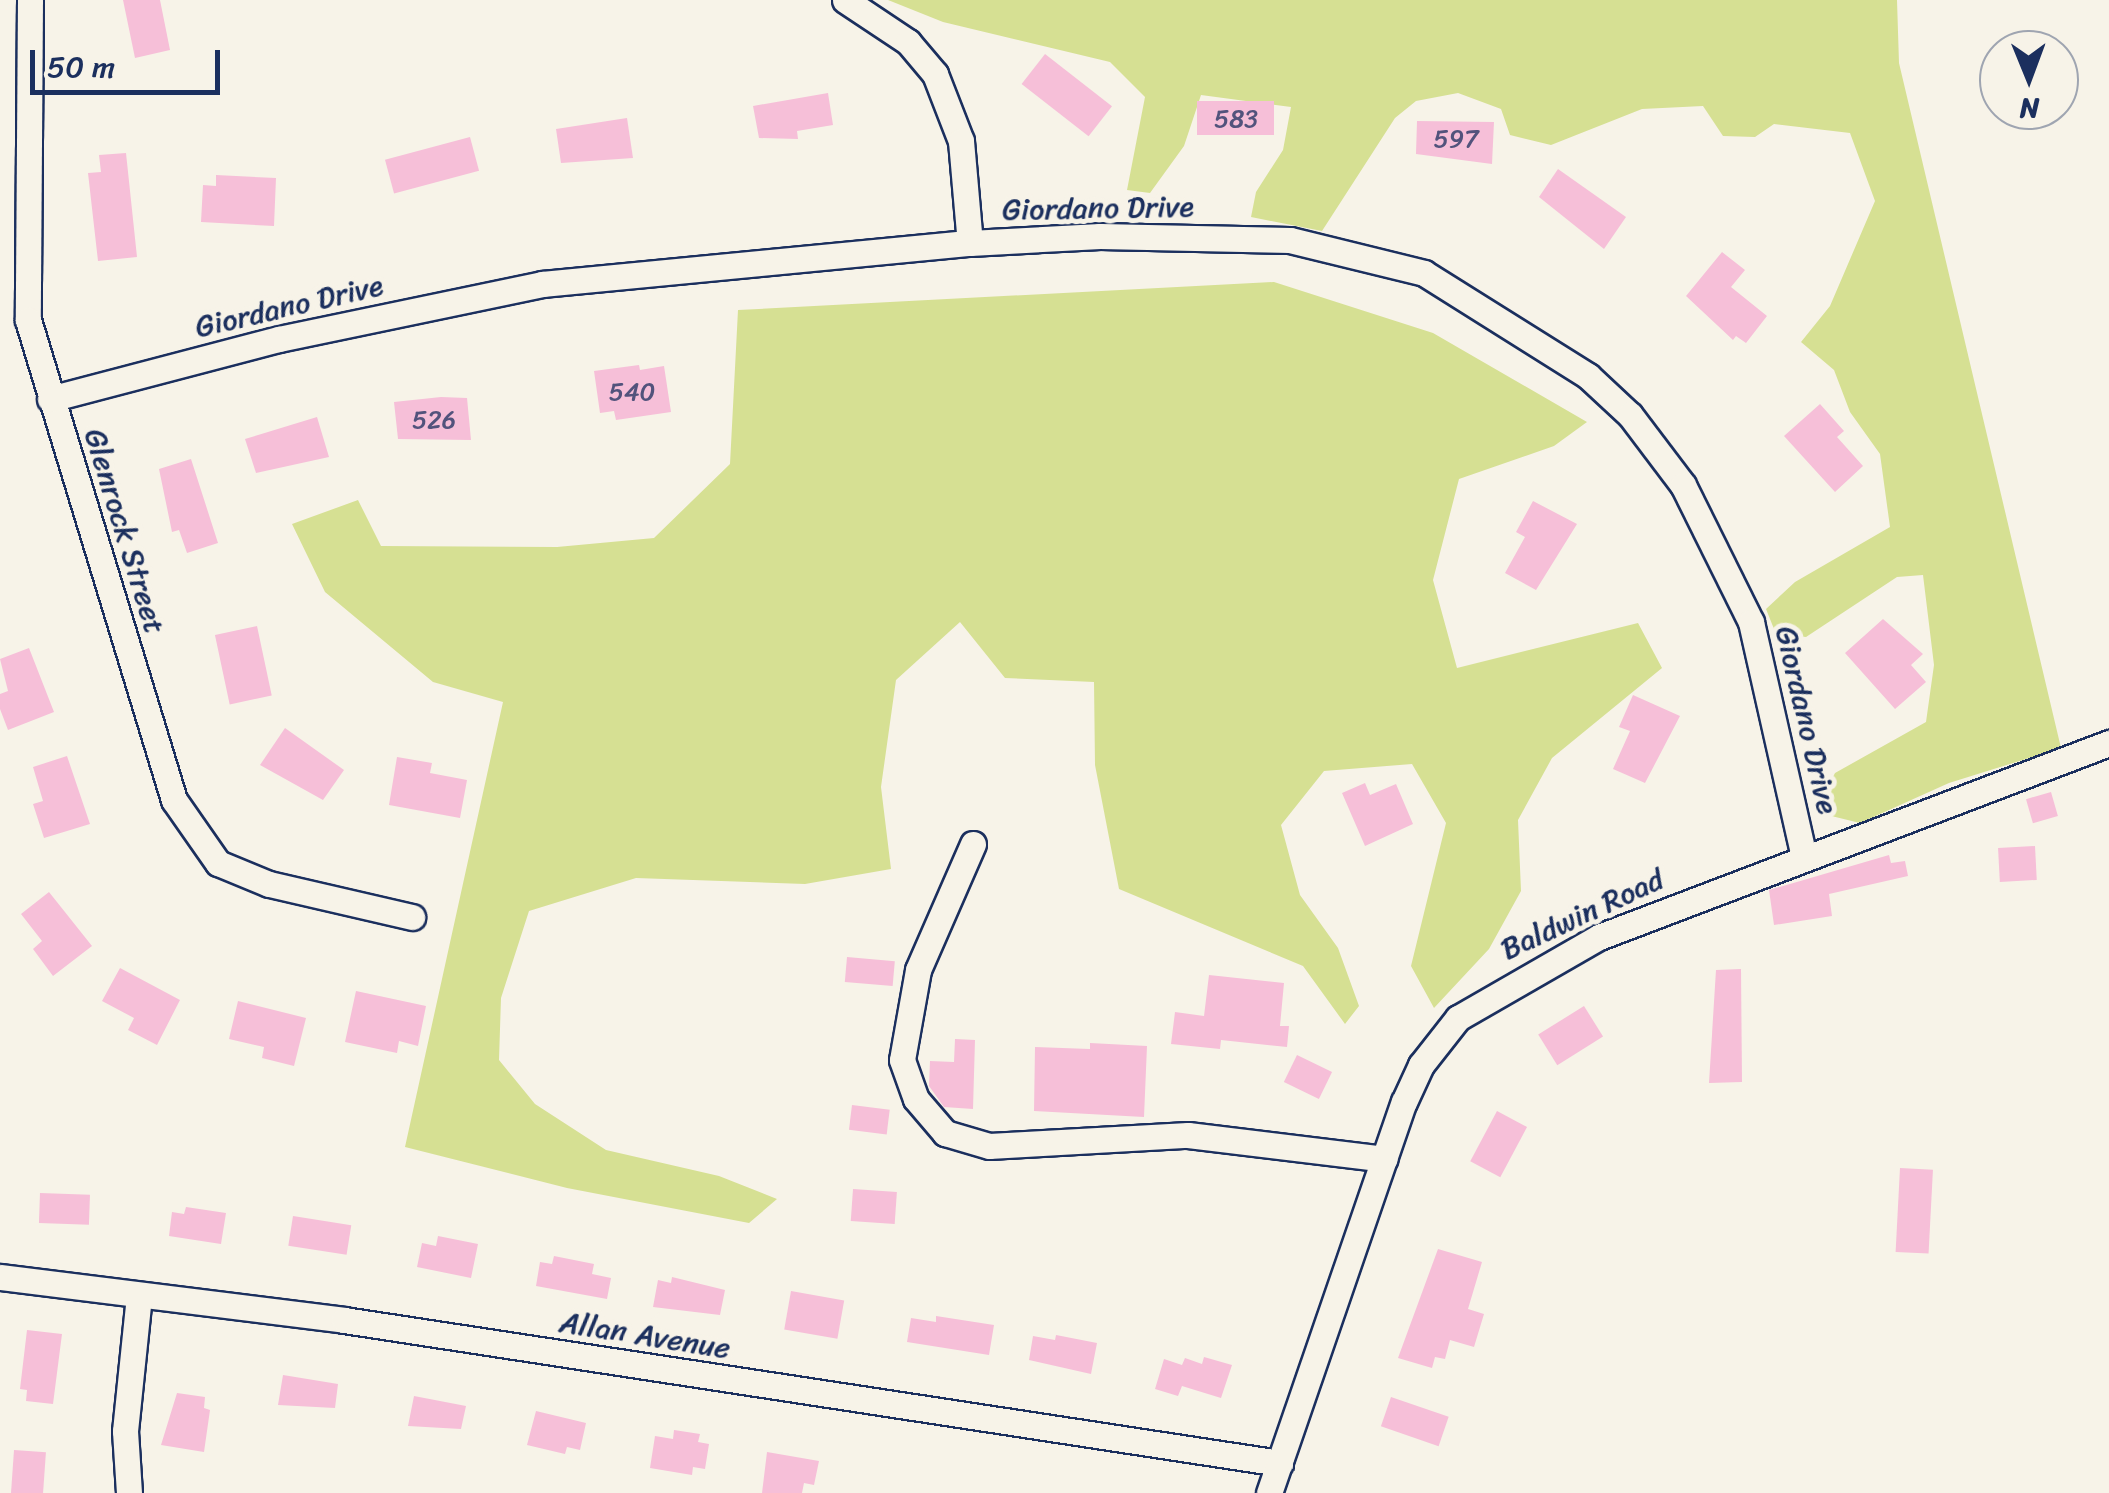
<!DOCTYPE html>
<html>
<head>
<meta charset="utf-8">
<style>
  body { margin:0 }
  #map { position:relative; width:2109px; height:1493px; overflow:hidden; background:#f7f3e8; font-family:Sriracha,sans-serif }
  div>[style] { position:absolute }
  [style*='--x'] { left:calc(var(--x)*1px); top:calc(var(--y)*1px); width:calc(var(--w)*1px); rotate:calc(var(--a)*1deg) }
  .green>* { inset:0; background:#d6e093 }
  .building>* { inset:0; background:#f6bfd8; transform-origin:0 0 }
  .roads { filter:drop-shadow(2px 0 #1b2f5e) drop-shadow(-2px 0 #1b2f5e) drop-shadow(0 2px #1b2f5e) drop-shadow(0 -2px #1b2f5e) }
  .minor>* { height:25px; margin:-12.5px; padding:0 12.5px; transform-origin:12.5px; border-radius:12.5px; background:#f7f3e8 }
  span { translate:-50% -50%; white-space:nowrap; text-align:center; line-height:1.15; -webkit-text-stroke:10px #f7f3e8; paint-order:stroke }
  .number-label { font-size:25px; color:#52537c }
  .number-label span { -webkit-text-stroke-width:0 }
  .street-label { font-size:30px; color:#1b2f5e }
  .north { position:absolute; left:1979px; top:30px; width:100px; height:100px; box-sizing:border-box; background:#f7f3e8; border:2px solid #9fa5b1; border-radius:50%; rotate:179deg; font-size:28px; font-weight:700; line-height:40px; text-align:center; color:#1b2f5e }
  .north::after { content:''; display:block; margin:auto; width:35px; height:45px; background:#1b2f5e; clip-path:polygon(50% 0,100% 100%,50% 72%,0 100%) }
  .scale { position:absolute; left:30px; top:50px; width:190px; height:45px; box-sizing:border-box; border:5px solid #1b2f5e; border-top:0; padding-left:12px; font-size:30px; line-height:35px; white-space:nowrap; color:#1b2f5e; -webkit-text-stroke:8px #f7f3e8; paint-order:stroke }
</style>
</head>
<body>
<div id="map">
  <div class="green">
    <div style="clip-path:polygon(888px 0,1897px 0,1899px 63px,2061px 748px,1949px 783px,1860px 823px,1815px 812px,1835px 773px,1926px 722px,1934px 665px,1923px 575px,1897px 577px,1806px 637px,1776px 634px,1766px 609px,1795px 582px,1890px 527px,1880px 454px,1850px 412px,1834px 370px,1801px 342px,1830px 306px,1875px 201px,1850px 133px,1774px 124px,1755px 137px,1723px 136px,1703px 106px,1642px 109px,1551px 145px,1510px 135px,1501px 109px,1458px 93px,1416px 101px,1395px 118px,1322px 231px,1251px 217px,1256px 192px,1283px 150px,1291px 107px,1201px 95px,1184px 146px,1150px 193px,1127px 190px,1145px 97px,1110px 62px,943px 22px)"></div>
    <div style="clip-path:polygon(1274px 282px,1433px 333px,1587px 422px,1554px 446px,1459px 479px,1433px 580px,1457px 668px,1638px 623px,1662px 668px,1552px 758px,1518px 820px,1521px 891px,1489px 949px,1434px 1008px,1411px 966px,1446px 823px,1412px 764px,1324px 771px,1281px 825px,1300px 895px,1338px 948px,1359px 1006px,1345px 1024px,1303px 966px,1119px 889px,1095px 765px,1094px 682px,1005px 678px,960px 622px,896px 680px,881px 787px,891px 869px,805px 884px,636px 878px,529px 911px,501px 998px,499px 1060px,535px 1104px,606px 1150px,719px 1176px,777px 1199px,749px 1223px,567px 1188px,405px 1147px,503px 702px,433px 682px,325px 592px,292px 524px,358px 500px,381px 546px,557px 547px,654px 538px,730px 464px,738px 310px)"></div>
  </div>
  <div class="building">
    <div style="clip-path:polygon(123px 0,160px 0,170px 50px,135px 58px)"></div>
    <div style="left:1045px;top:54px;width:85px;height:38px;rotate:38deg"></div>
    <div style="clip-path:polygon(828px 93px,833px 125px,797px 131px,798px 139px,759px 138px,753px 106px)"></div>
    <div style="left:1197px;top:101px;width:77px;height:34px"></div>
    <div style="clip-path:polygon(627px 118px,633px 158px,561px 163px,556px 129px)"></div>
    <div style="clip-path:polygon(1417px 121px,1494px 122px,1492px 164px,1416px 154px)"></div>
    <div style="left:470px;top:137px;width:35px;height:88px;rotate:75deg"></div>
    <div style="clip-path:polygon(126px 153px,137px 257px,98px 261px,88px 173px,101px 172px,99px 155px)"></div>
    <div style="clip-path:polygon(1558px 169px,1626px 217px,1604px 249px,1539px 197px)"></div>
    <div style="clip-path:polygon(216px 175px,276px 178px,274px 226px,201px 222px,203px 185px,216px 186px)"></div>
    <div style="clip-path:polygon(1722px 252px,1745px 270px,1731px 287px,1767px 316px,1746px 343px,1736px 336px,1733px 340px,1686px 296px)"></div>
    <div style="clip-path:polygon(639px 365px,640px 370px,664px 366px,671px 412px,616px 420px,614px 411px,600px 413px,594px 371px)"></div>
    <div style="clip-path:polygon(441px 397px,467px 398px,471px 440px,398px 439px,394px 402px)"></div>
    <div style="clip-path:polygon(1820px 404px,1844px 431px,1837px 437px,1863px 466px,1835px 492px,1784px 436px)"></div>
    <div style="clip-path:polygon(317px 417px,329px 457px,256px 473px,245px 439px)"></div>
    <div style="clip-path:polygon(191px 459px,218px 543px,187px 553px,179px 530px,172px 532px,159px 469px)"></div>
    <div style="clip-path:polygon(1533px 501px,1577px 524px,1536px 590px,1505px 573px,1525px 537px,1516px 532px)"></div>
    <div style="clip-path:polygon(1883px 619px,1923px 654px,1911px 665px,1926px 682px,1895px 709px,1845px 653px)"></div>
    <div style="left:257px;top:626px;width:71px;height:43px;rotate:78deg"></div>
    <div style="clip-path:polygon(29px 648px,54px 712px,8px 730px,0 709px,0 694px,8px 691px,0 659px)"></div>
    <div style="clip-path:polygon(1633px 695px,1680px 716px,1645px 783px,1613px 769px,1630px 731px,1619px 727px)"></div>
    <div style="clip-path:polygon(285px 728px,344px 770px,323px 800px,260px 765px)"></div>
    <div style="clip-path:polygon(67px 756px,90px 824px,44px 838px,33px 804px,43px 801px,33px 767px)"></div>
    <div style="clip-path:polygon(397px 757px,432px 763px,430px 773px,467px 780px,460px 818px,389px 805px)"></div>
    <div style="clip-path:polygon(1365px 783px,1370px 795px,1396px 784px,1413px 824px,1365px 846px,1342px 793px)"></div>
    <div style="left:2051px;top:792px;width:25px;height:26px;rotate:74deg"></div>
    <div style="left:2035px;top:846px;width:34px;height:37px;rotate:87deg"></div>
    <div style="clip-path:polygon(1889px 855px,1891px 863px,1905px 861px,1908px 876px,1829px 894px,1832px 916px,1774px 925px,1769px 890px)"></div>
    <div style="clip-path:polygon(49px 892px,92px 946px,53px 976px,33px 949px,42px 941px,21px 914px)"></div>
    <div style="left:847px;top:957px;width:48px;height:25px;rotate:5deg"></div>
    <div style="clip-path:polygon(120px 968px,180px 1000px,157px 1045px,128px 1030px,134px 1018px,102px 1001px)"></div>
    <div style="clip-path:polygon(1741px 969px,1742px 1082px,1709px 1083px,1716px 970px)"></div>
    <div style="clip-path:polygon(1209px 975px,1284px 983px,1280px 1026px,1289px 1026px,1287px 1047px,1221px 1040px,1220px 1049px,1171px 1044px,1175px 1012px,1204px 1016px)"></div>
    <div style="clip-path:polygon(356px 991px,426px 1006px,418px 1046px,399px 1041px,397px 1053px,345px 1042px)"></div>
    <div style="clip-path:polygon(238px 1001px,306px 1018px,294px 1066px,262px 1058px,264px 1047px,229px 1039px)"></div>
    <div style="left:1584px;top:1006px;width:36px;height:54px;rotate:58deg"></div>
    <div style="clip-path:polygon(955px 1039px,975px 1040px,973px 1109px,944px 1107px,929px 1086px,930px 1061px,954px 1062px)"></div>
    <div style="clip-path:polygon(1090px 1043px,1147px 1046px,1144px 1117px,1034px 1111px,1035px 1047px,1090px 1049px)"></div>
    <div style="left:1297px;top:1055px;width:39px;height:30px;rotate:26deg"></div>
    <div style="left:852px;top:1105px;width:38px;height:25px;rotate:7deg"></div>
    <div style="left:1497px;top:1111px;width:34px;height:57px;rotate:28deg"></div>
    <div style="left:1900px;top:1168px;width:33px;height:84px;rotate:3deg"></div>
    <div style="left:853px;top:1189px;width:44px;height:32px;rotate:4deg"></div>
    <div style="left:40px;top:1193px;width:50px;height:30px;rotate:2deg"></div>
    <div style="clip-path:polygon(186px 1207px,226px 1213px,221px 1244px,169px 1236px,172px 1212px,184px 1214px)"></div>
    <div style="left:293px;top:1216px;width:59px;height:30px;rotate:9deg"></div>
    <div style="clip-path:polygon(438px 1236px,478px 1244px,471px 1278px,417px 1267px,422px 1243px,436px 1246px)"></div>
    <div style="clip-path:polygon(1438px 1249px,1482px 1262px,1468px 1309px,1484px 1314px,1474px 1347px,1450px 1340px,1445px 1359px,1435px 1357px,1432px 1368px,1398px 1358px)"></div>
    <div style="clip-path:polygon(554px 1256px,594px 1264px,592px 1274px,611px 1278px,607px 1299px,536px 1286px,540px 1262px,552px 1264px)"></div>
    <div style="clip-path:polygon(672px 1277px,725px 1290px,720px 1315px,653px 1307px,658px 1280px,671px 1283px)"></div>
    <div style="left:791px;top:1291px;width:54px;height:39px;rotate:10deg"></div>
    <div style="clip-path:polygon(936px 1316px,994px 1325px,989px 1355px,907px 1342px,911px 1318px,936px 1322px)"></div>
    <div style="clip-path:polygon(27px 1330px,62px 1334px,53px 1404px,26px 1401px,27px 1390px,20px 1389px)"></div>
    <div style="clip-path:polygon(1056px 1335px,1097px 1343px,1091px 1374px,1029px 1360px,1033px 1336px,1055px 1340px)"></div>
    <div style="clip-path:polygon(1204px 1357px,1232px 1365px,1221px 1398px,1182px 1386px,1178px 1396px,1155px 1389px,1164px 1359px,1182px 1365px,1185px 1358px,1202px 1364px)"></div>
    <div style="clip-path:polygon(283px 1375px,338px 1384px,335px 1408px,278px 1405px)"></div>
    <div style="clip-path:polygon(177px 1393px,205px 1397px,204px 1408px,210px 1410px,204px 1452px,161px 1445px)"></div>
    <div style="clip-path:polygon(414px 1396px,466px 1406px,461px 1429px,408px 1426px)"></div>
    <div style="left:1391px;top:1397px;width:61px;height:31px;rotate:19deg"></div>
    <div style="clip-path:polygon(536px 1411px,586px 1423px,580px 1450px,567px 1447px,565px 1454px,527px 1445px)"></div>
    <div style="clip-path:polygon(674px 1430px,700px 1434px,698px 1442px,709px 1444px,705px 1469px,693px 1467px,692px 1475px,650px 1468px,655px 1436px,673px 1439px)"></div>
    <div style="left:14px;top:1450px;width:32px;height:43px;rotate:4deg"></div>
    <div style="clip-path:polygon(767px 1452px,819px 1461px,814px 1485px,804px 1483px,802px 1493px,762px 1493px)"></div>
  </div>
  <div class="roads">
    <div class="minor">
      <div style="--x:30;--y:0;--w:320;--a:90.4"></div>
      <div style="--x:28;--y:320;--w:502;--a:73.08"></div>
      <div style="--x:174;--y:800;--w:77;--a:55.1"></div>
      <div style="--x:218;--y:863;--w:55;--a:22.4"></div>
      <div style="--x:269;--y:884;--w:147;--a:13"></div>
      <div style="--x:845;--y:0;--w:76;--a:33.7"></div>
      <div style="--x:908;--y:42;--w:42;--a:49.8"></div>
      <div style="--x:935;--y:74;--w:72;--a:68.8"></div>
      <div style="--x:961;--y:141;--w:102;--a:85"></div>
      <div style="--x:50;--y:399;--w:237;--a:-14.7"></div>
      <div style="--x:279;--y:339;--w:269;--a:-11.8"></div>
      <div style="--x:542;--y:284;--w:430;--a:-5.5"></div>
      <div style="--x:970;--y:243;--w:130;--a:-3.1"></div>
      <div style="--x:1100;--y:236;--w:190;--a:1.2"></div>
      <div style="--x:1290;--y:240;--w:138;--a:13.8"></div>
      <div style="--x:1424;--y:273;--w:194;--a:32.1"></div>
      <div style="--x:1588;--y:376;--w:57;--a:42.9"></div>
      <div style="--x:1630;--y:415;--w:88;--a:52.9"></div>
      <div style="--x:1683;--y:485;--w:153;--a:63.6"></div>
      <div style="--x:1751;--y:622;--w:242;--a:77.3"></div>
      <div style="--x:973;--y:844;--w:137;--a:113.6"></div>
      <div style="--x:918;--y:970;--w:91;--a:100.1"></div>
      <div style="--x:902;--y:1060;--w:41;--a:70.3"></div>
      <div style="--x:916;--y:1099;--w:45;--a:49.5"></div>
      <div style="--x:945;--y:1133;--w:46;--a:16.5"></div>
      <div style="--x:989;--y:1146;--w:199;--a:-3.2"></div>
      <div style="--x:1188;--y:1135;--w:198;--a:6.9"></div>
      <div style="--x:0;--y:1277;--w:347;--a:7.1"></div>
      <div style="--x:344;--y:1320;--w:947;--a:8.69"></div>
      <div style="--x:129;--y:1493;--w:62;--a:-93.7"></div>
      <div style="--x:125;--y:1431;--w:136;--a:-84.1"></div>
      <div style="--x:1269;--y:1493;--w:414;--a:-71"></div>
      <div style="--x:1404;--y:1102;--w:41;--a:-65.3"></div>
      <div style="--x:1421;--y:1065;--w:60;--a:-51.8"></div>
      <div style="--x:1458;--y:1018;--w:163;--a:-29.9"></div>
      <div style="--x:1599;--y:937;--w:546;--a:-20.83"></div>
    </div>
  </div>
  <div class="number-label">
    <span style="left:1236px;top:119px">583</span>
    <span style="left:1456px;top:139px">597</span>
    <span style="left:632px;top:392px">540</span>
    <span style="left:434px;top:420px">526</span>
  </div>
  <div class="street-label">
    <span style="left:1098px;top:208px;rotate:-1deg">Giordano Drive</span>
    <span style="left:289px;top:306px;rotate:-13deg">Giordano Drive</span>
    <span style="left:125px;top:531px;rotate:73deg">Glenrock Street</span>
    <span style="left:1807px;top:720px;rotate:77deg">Giordano Drive</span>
    <span style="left:1582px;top:914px;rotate:-25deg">Baldwin Road</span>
    <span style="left:645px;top:1335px;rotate:9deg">Allan Avenue</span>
  </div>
  <div class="north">N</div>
  <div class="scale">50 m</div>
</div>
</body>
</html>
